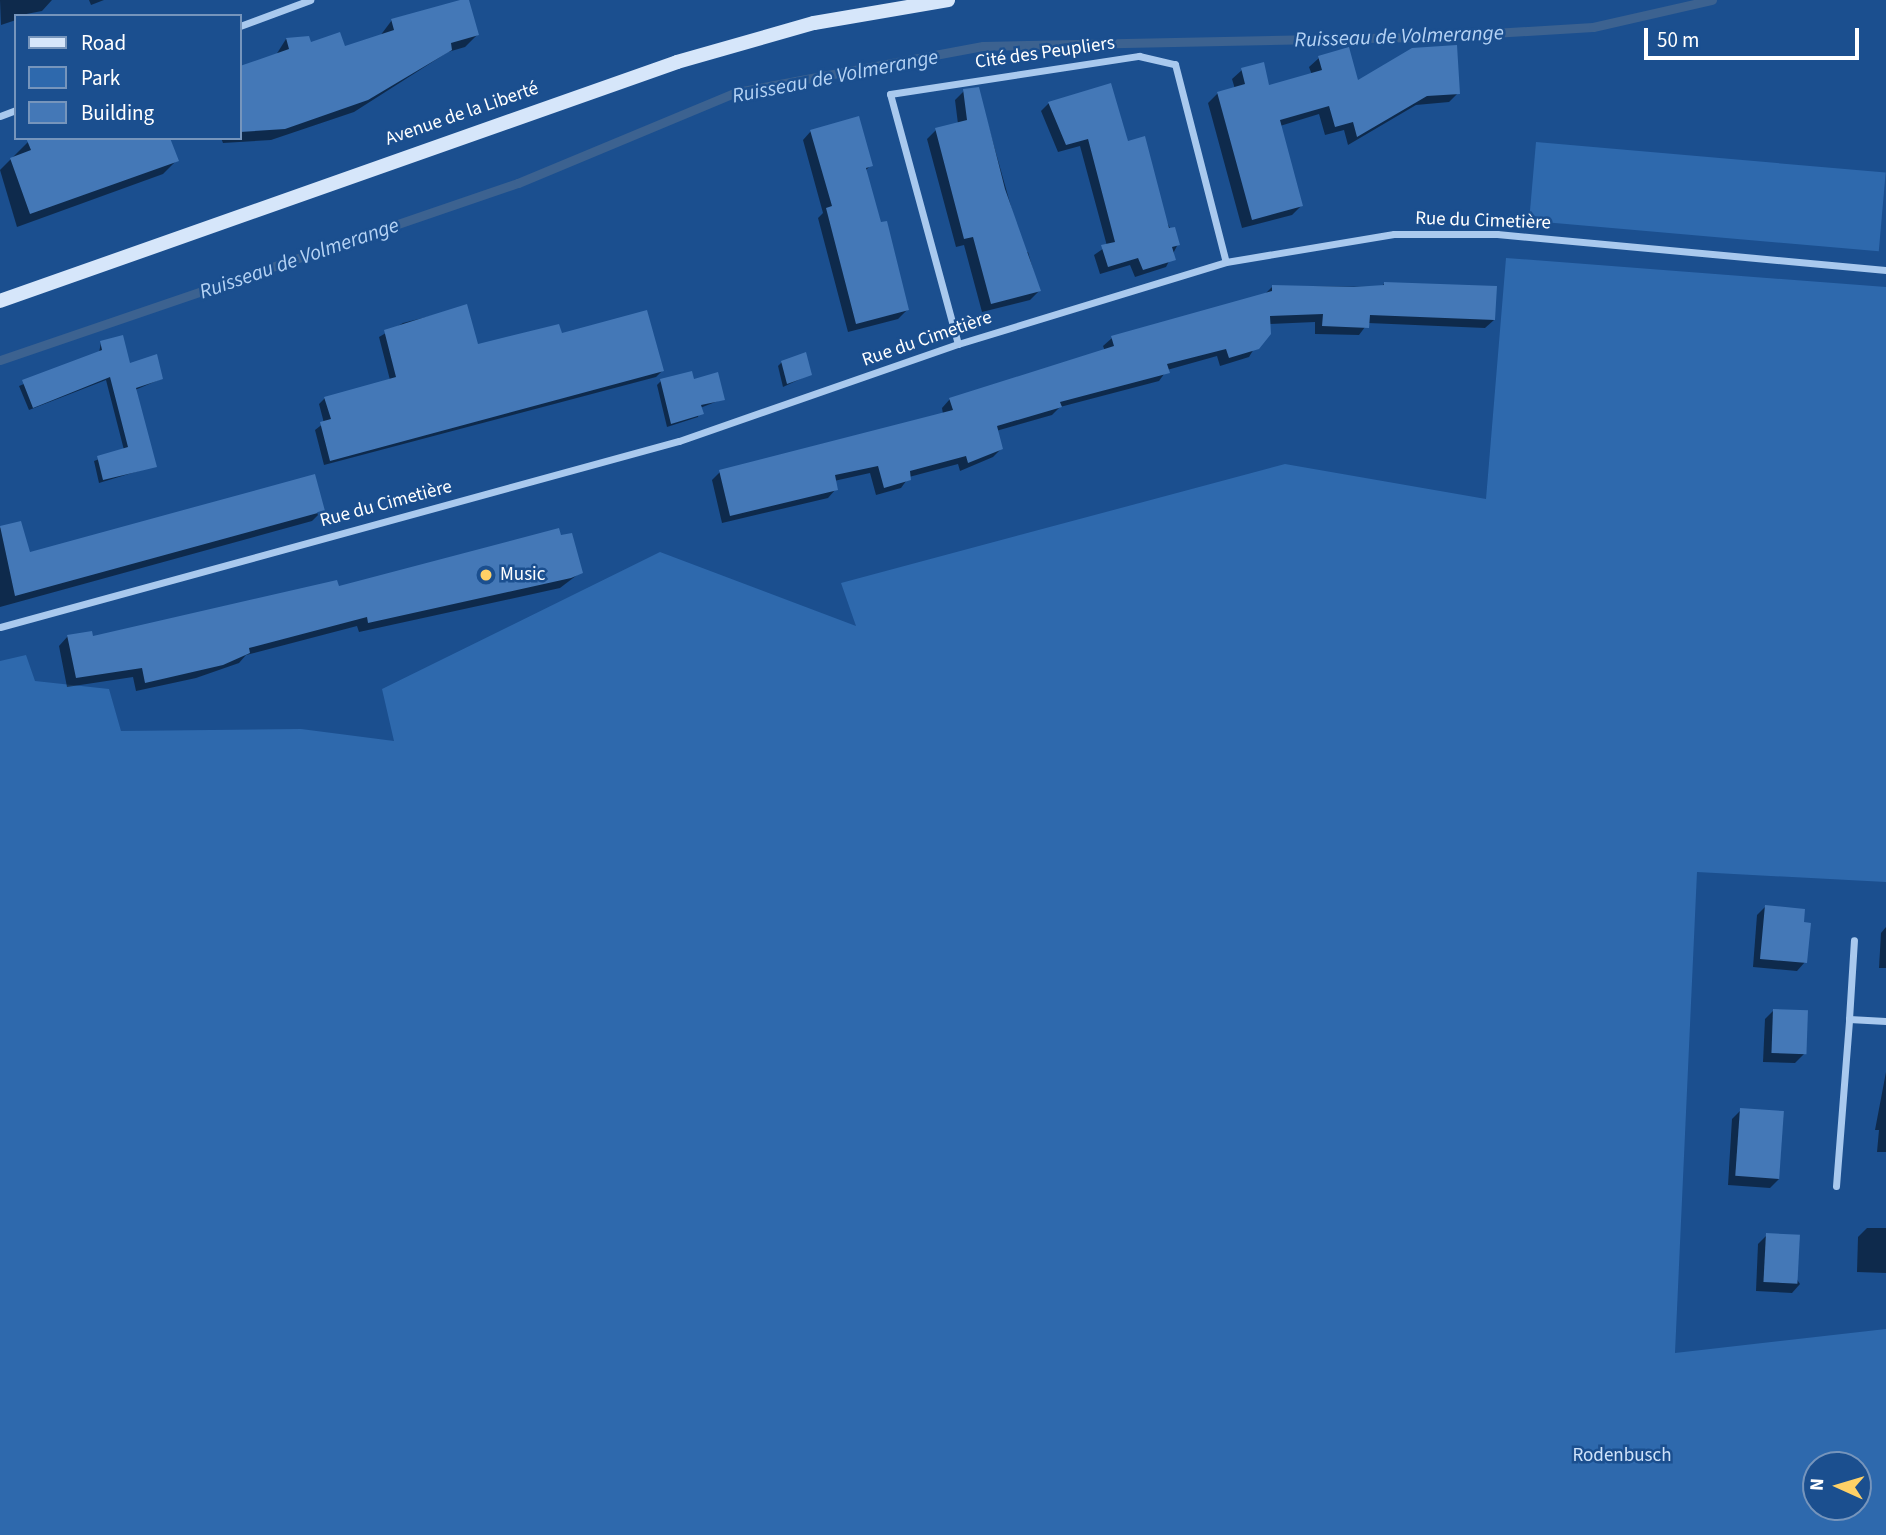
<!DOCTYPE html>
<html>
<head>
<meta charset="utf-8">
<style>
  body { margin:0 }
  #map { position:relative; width:1886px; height:1535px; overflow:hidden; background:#1b4f8f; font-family:"Source Sans 3",sans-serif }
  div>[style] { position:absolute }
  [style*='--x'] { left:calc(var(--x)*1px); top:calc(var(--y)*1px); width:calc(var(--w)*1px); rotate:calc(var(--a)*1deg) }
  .green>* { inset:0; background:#2e69ad; transform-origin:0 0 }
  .shadow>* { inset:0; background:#0007 }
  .stream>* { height:9px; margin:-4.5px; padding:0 4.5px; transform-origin:4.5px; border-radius:4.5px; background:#3c6290 }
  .building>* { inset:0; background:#4478b7; transform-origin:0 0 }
  .street>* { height:7px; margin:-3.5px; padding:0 3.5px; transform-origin:3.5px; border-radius:3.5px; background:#a9c9ee }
  .secondary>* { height:14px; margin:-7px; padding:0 7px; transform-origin:7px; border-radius:7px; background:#d6e6fa }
  .dots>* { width:19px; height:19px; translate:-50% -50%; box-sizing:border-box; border:4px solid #1b4f8f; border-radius:50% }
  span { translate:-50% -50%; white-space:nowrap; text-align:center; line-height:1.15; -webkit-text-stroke:5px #1b4f8f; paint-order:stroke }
  .street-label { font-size:19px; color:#fff }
  .poi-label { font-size:19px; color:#fff }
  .left { translate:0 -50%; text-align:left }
  .park-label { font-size:19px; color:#cfe3fa }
  .water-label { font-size:21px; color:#b5d3f5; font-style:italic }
  .legend { position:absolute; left:14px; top:14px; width:228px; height:126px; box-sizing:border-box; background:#1b4f8f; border:2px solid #7695bc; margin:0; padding:9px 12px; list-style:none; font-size:21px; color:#fff }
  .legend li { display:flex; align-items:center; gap:14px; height:35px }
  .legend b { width:35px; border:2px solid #7695bc }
  .north { position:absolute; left:1802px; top:1451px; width:70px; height:70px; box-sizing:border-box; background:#1b4f8f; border:2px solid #7695bc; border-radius:50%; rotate:274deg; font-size:19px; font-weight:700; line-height:28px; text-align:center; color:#fff }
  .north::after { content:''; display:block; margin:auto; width:24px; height:32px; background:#ffd166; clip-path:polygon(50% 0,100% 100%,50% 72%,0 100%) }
  .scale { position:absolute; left:1644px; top:28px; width:215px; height:32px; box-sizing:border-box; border:4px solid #fff; border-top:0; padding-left:9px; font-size:21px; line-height:24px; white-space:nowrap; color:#fff; -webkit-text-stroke:5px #1b4f8f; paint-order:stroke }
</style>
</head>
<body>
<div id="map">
  <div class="green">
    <div style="left:1536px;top:142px;width:351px;height:79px;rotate:5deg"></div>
    <div style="clip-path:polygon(evenodd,1506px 258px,1886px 287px,1886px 882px,1697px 872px,1675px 1353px,1886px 1329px,1886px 1535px,0 1535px,0 661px,26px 655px,35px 681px,109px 689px,121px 731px,301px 729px,394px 741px,382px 689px,660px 552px,856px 626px,841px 583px,1285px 464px,1486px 499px,1506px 258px,1816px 1465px,1858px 1465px,1858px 1507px,1816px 1507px,1816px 1465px)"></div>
  </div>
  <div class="shadow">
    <div style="clip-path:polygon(0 0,52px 0,42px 11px,16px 16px,16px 20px,1px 25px)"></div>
    <div style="clip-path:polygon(89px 0,104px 0,91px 5px)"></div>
    <div style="clip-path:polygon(467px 0,477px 35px,465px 47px,448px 52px,354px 112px,271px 140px,223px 143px,221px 138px,240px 138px,240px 67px,276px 55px,286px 39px,344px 49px,380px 36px,392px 20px)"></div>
    <div style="clip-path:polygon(1319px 58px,1357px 83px,1458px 93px,1449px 102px,1416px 105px,1348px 145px,1344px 130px,1325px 135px,1319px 114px,1280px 126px,1301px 206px,1292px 215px,1242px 228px,1208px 103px,1218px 93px,1235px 89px,1232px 79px,1242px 70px,1268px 87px,1312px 75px,1309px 67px)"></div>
    <div style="clip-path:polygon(978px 89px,1024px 253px,1028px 252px,1039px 291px,1030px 300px,982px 312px,964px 245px,956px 247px,927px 139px,936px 130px,958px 124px,955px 100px,964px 91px)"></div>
    <div style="clip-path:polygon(1049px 103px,1127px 143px,1178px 244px,1166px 267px,1135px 277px,1130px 265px,1100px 274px,1094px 255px,1107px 246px,1080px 146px,1058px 152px,1041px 111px)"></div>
    <div style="clip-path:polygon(811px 131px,871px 165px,865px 171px,907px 310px,898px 319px,848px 332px,818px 218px,823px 213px,803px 140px)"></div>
    <div style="clip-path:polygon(28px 142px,177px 160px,163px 174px,17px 227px,0 170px)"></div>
    <div style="clip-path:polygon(1385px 283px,1494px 320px,1485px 328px,1368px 323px,1359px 335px,1315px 334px,1315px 322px,1269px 324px,1249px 357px,1220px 366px,1217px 356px,1167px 370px,1159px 381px,1060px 407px,1052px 415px,996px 431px,1001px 449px,993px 457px,960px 471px,958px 464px,909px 477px,901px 488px,876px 495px,870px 473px,834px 481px,836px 489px,828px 498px,722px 523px,712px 480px,720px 472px,943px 414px,942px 408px,950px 399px,1105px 351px,1103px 346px,1112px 338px,1264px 295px,1273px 286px,1381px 287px)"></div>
    <div style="clip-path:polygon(466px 307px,476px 347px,560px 336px,662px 371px,656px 377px,324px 465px,315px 430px,324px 423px,319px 404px,325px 398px,390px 380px,379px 337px,403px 323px)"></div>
    <div style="clip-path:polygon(101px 342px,129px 365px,161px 379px,135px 390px,155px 466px,99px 483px,94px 461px,124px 450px,106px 380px,29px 410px,19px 386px,99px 353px)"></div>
    <div style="clip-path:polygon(782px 362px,811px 374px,783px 387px,778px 366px)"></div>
    <div style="clip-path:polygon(661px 381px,693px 381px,723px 399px,700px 408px,698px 417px,667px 427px,657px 385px)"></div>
    <div style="clip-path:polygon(323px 510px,312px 521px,0 607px,0 528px,20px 523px,29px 554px)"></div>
    <div style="clip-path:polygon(581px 572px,560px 588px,359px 632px,357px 626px,246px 655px,239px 663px,196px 678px,136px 691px,133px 677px,67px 687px,59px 646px,68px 636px,92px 638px,338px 588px)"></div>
    <div style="clip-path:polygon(1765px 907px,1805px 962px,1797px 971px,1753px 967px,1757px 915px)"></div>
    <div style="clip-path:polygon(1886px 927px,1886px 968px,1879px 968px,1881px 933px)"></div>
    <div style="clip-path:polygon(1774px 1010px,1804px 1054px,1795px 1063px,1763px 1062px,1765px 1019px)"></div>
    <div style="clip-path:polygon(1886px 1072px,1886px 1152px,1877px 1152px,1879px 1130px,1875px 1130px)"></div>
    <div style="clip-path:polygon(1741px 1110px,1779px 1179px,1770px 1188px,1728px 1185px,1732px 1119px)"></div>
    <div style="clip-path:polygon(1867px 1228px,1886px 1228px,1886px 1273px,1857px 1272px,1858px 1237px)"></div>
    <div style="clip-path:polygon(1767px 1235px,1800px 1284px,1792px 1293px,1756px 1291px,1758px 1244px)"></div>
  </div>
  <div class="stream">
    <div style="--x:0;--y:360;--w:547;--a:-18.87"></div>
    <div style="--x:518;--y:183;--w:237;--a:-22.6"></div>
    <div style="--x:737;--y:92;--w:250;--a:-10.6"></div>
    <div style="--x:983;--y:46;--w:446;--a:-1.2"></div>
    <div style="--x:1429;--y:37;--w:164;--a:-3.5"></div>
    <div style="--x:1593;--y:27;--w:122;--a:-12.8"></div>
  </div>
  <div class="building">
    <div style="clip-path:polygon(460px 0,469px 0,479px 35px,451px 43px,452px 50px,368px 100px,285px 129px,240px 132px,240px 66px,289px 49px,286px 38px,309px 36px,311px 42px,340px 32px,345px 46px,394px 30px,391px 19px)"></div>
    <div style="clip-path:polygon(1457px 45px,1460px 94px,1427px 96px,1357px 137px,1353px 122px,1335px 127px,1329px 106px,1280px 120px,1303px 206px,1252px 220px,1217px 92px,1245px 84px,1241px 68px,1264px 62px,1269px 85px,1322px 70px,1318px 56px,1349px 47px,1358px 80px,1412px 48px)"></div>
    <div style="clip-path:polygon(1111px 83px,1128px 141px,1145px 136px,1169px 228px,1175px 227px,1180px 245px,1172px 247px,1176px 260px,1143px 270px,1138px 258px,1108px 267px,1101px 245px,1115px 242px,1088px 139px,1066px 145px,1048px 102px)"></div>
    <div style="clip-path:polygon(979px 87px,1005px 189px,1041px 291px,991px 304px,973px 237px,964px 239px,935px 128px,967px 120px,963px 89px)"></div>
    <div style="clip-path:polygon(859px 116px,873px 166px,866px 168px,881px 222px,887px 221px,909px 310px,856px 324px,826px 208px,832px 206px,810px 130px)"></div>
    <div style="clip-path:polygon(26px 138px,170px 138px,179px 161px,30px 214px,10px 158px,31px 150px)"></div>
    <div style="clip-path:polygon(1384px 282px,1497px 286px,1495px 320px,1370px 315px,1369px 328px,1322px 326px,1323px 314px,1270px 316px,1271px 334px,1259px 349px,1229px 358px,1226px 349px,1167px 364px,1170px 373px,1060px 402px,1062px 407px,997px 426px,1003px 449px,968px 463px,966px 456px,910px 471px,911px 480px,884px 488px,878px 466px,835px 475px,838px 490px,730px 516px,719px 470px,953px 410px,949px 398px,1114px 346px,1111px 336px,1272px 291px,1272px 285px,1354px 287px,1384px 285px)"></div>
    <div style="clip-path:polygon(467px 304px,478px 344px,559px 324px,562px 333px,647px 310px,664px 371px,330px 461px,320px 422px,331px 419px,324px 397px,396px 377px,384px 330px)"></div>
    <div style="clip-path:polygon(123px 335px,130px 363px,157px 354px,163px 379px,136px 388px,157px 467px,103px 480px,97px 456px,128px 447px,110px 377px,33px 408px,22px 380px,102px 350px,100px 341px)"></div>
    <div style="clip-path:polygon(806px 352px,812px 375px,787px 384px,781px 361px)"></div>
    <div style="clip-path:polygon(692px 371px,694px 379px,718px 372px,725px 400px,701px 405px,704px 414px,671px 424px,660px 379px)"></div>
    <div style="clip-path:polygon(315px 474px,325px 511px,15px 596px,0 526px,21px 521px,30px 552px)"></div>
    <div style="clip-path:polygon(559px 528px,561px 535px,572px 533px,583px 573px,571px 578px,368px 623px,367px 617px,249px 648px,250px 653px,223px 665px,145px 683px,142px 668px,76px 678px,67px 635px,92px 631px,93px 636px,337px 580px,339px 586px)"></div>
    <div style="clip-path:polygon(1765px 905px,1805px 909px,1804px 922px,1811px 923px,1807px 963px,1760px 959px)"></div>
    <div style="left:1773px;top:1009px;width:35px;height:44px;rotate:2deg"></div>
    <div style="left:1740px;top:1108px;width:44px;height:68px;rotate:4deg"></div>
    <div style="left:1766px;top:1233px;width:34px;height:49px;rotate:3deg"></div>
  </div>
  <div class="street">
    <div style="--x:240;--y:26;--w:75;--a:-20.4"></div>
    <div style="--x:0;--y:116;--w:17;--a:-21"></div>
    <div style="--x:958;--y:344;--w:259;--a:-105.2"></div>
    <div style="--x:890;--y:94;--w:252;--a:-8.7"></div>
    <div style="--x:1139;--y:56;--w:37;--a:13"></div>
    <div style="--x:1175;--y:64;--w:204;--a:75.6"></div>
    <div style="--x:0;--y:627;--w:704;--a:-15.32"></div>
    <div style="--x:679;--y:441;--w:295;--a:-19.2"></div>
    <div style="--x:958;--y:344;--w:280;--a:-17"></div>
    <div style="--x:1226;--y:262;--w:170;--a:-9.5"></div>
    <div style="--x:1394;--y:234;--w:103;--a:0"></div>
    <div style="--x:1497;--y:234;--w:391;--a:5.3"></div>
    <div style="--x:1849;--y:1019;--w:79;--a:-86.4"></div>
    <div style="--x:1836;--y:1186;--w:168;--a:-85.5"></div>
    <div style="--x:1849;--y:1019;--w:37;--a:3"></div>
  </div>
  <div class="secondary">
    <div style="--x:0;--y:301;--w:718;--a:-19.44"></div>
    <div style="--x:677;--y:62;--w:142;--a:-15.9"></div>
    <div style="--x:814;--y:23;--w:136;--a:-9.7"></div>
  </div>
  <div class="dots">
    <div style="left:486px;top:575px;background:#ffd166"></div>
  </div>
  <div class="street-label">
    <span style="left:1045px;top:53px;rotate:-8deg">Cité des Peupliers</span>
    <span style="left:462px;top:114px;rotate:-19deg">Avenue de la Liberté</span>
    <span style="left:1483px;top:221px;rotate:2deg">Rue du Cimetière</span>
    <span style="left:927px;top:339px;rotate:-19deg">Rue du Cimetière</span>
    <span style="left:386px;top:504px;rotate:-15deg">Rue du Cimetière</span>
  </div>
  <div class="poi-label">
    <span class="left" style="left:500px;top:575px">Music</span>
  </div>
  <div class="park-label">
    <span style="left:1622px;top:1456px">Rodenbusch</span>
  </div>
  <div class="water-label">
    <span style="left:1399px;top:36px;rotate:-2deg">Ruisseau de Volmerange</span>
    <span style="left:835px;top:76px;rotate:-11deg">Ruisseau de Volmerange</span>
    <span style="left:299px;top:258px;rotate:-19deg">Ruisseau de Volmerange</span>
  </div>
  <ul class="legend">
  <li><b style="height:9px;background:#d6e6fa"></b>Road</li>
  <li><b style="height:19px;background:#2e69ad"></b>Park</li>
  <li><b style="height:19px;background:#4478b7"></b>Building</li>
  </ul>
  <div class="north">N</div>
  <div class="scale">50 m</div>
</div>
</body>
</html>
